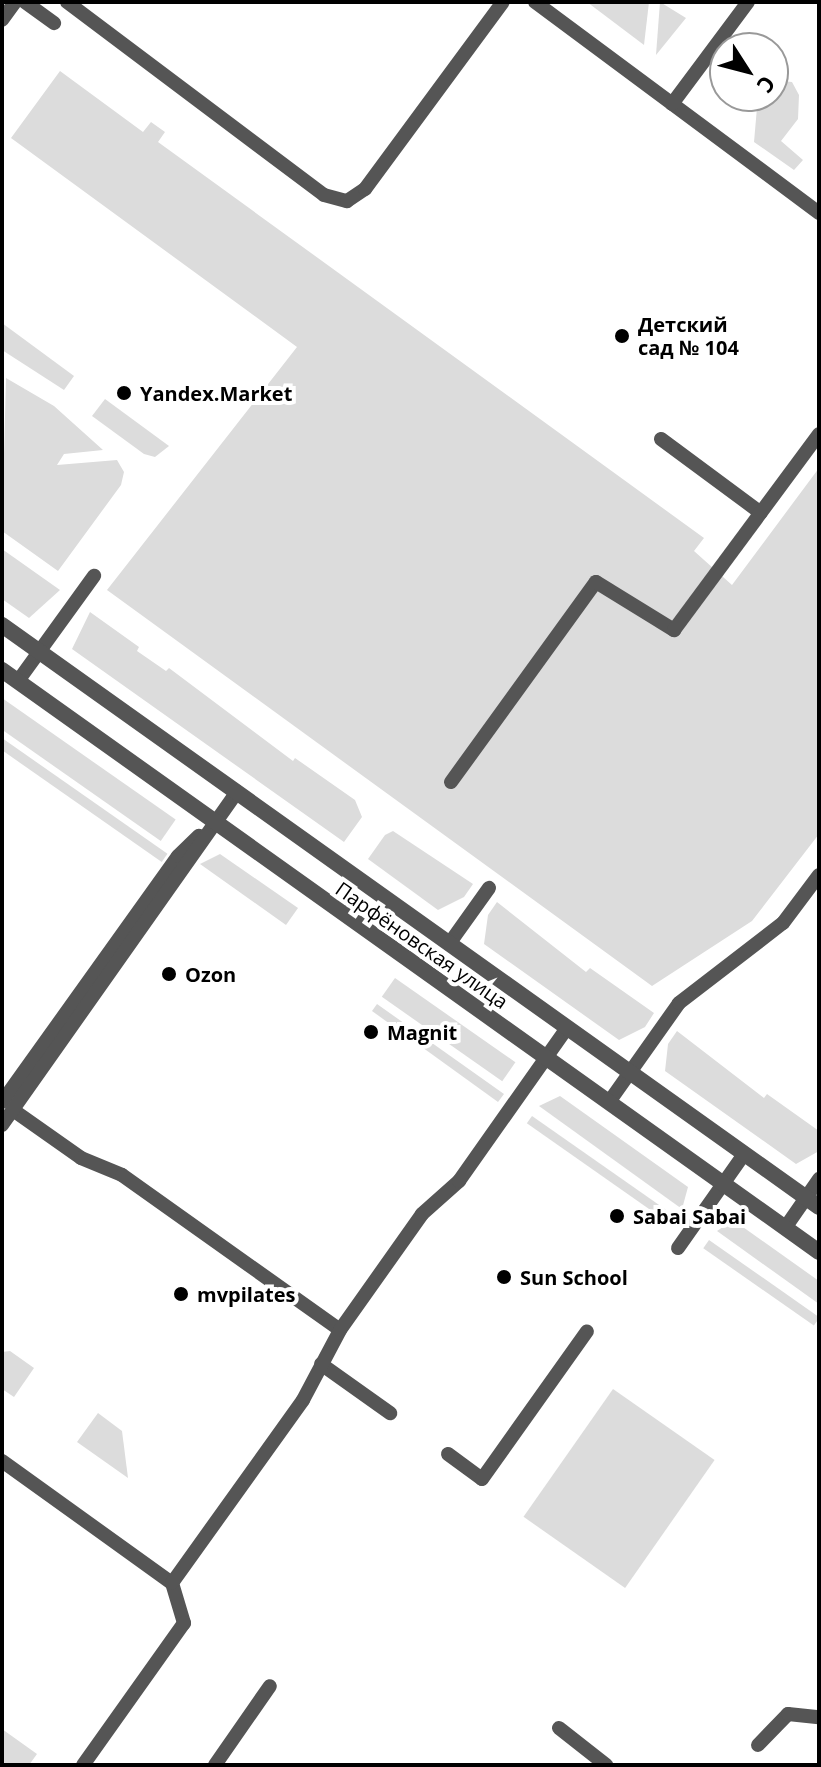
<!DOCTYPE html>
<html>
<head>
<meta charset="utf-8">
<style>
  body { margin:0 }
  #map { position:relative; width:821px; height:1767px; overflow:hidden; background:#fff; font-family:"Open Sans",sans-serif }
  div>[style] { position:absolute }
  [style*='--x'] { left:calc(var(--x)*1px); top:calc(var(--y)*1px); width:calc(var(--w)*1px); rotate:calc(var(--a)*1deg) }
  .green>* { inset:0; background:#dcdcdc; transform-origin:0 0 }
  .service>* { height:14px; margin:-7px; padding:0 7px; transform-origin:7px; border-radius:7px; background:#555 }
  .tertiary>* { height:16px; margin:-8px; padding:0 8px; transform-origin:8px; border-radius:8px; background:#555 }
  .dots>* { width:22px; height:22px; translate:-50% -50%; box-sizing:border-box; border:4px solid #fff; border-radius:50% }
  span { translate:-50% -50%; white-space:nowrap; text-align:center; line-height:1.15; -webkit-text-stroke:8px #fff; paint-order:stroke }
  .poi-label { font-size:20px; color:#000; font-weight:700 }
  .left { translate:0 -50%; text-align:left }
  .street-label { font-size:20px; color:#000 }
  .frame { position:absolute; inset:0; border:4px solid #000; pointer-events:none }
  .north { position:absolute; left:709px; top:32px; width:80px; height:80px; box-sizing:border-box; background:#fff; border:2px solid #999; border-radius:50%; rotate:126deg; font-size:22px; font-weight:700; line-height:32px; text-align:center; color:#000 }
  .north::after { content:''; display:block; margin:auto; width:28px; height:36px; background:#000; clip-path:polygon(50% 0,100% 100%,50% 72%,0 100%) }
</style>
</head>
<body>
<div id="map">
  <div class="green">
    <div style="clip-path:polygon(587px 2px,649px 2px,644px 45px)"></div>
    <div style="clip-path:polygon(660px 2px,686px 18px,656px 55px)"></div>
    <div style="clip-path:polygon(60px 71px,143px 132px,151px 122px,165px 132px,158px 142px,704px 538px,694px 551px,732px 585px,819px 468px,819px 834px,752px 921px,652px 986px,107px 590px,297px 347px,11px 138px)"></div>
    <div style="clip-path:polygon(773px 80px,792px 82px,799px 95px,798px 119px,781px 141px,803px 160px,794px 170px,754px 142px,758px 96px,773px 96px)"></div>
    <div style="clip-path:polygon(2px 323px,74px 376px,64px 390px,2px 350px)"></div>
    <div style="clip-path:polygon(6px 378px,54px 406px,103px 450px,64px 454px,57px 465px,117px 460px,124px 472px,121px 485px,58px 571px,2px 531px)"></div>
    <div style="clip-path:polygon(105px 399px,169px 446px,155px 457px,144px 454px,92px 416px)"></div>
    <div style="clip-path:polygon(2px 549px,60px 590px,29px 618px,2px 599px)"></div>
    <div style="clip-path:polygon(90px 612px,139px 647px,137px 651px,166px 671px,169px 668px,293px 761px,295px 758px,355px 800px,362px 817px,344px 842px,72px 649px)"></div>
    <div style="left:2px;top:698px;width:212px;height:26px;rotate:35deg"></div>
    <div style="left:2px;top:738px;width:202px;height:10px;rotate:35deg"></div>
    <div style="clip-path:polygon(393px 831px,473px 884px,464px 897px,438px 910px,368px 859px,385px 835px)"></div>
    <div style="clip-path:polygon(220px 854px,298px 908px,286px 925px,200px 864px)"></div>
    <div style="clip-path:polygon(497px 902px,586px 972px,590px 968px,654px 1013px,645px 1027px,619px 1040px,484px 944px,488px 915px)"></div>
    <div style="left:395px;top:978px;width:147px;height:23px;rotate:35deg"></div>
    <div style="clip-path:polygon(377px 1004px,504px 1094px,498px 1102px,372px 1011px)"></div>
    <div style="clip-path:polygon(677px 1031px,764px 1098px,767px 1094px,819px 1131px,819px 1151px,796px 1164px,665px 1071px,668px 1044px)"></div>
    <div style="clip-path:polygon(560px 1096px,688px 1187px,682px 1209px,539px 1106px)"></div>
    <div style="left:532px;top:1116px;width:177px;height:9px;rotate:35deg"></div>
    <div style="clip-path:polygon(733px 1220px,819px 1281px,819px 1304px,717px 1231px)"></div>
    <div style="left:709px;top:1240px;width:135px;height:10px;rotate:35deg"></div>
    <div style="clip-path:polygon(10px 1351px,34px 1368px,14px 1397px,2px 1389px,2px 1352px)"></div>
    <div style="left:613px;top:1389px;width:124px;height:156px;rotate:35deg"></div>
    <div style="clip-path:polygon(98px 1413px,122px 1431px,128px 1478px,77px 1442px)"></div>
    <div style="clip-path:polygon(2px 1729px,37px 1754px,29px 1765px,2px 1765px)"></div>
  </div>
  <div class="service">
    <div style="--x:25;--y:2;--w:36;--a:36"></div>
    <div style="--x:67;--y:2;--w:321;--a:36.9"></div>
    <div style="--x:324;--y:195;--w:24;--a:15"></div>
    <div style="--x:347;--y:201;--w:22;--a:-34"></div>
    <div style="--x:365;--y:189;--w:232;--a:-53.6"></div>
    <div style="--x:535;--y:2;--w:354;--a:36.6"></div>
    <div style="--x:2;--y:20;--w:22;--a:-54"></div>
    <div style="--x:672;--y:104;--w:127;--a:-53.3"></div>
    <div style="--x:661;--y:439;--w:124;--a:36.5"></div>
    <div style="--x:18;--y:681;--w:130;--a:-54.1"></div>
    <div style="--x:451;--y:782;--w:247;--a:-54.1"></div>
    <div style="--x:596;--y:582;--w:92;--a:31.6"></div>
    <div style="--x:674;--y:630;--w:244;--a:-53.5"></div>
    <div style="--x:449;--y:944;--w:69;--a:-54.5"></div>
    <div style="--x:2;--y:1102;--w:302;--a:-54.4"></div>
    <div style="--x:178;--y:856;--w:29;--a:-44"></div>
    <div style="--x:609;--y:1102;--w:121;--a:-54.7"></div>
    <div style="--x:679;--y:1003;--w:131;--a:-37.6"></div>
    <div style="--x:783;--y:923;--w:60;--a:-53.1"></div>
    <div style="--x:13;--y:1110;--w:83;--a:35.2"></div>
    <div style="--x:81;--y:1158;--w:44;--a:22.5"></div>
    <div style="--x:122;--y:1175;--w:267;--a:35.4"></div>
    <div style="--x:2;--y:1125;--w:408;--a:-54.8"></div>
    <div style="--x:785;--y:1228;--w:60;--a:-55.2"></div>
    <div style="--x:678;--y:1248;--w:115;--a:-54.9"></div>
    <div style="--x:321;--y:1364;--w:85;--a:35.4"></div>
    <div style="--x:448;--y:1454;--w:42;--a:36.3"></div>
    <div style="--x:482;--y:1479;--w:181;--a:-54.6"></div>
    <div style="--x:2;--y:1461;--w:209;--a:35.7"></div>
    <div style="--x:172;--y:1583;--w:42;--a:73.3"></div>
    <div style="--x:184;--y:1623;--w:174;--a:125.4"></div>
    <div style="--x:172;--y:1583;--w:225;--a:-54.4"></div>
    <div style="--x:303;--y:1400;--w:79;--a:-62.1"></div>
    <div style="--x:340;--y:1330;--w:142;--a:-54.7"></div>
    <div style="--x:422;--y:1214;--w:50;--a:-41.7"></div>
    <div style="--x:459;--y:1181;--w:187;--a:-54.8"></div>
    <div style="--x:559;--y:1728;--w:60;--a:38.2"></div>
    <div style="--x:758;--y:1745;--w:43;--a:-45.9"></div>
    <div style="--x:788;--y:1714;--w:31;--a:6"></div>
    <div style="--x:215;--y:1765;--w:96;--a:-55.2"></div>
  </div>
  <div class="tertiary">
    <div style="--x:2;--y:625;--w:1003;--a:35.46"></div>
    <div style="--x:2;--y:670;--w:1003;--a:35.46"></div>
  </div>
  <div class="dots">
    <div style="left:622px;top:336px;background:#000"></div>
    <div style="left:124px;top:393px;background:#000"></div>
    <div style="left:169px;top:974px;background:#000"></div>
    <div style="left:371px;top:1032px;background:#000"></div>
    <div style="left:617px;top:1216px;background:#000"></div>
    <div style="left:504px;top:1277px;background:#000"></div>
    <div style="left:181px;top:1294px;background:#000"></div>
  </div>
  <div class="poi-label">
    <span class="left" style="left:638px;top:336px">Детский<br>сад № 104</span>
    <span class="left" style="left:140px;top:393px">Yandex.Market</span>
    <span class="left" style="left:185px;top:974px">Ozon</span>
    <span class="left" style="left:387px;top:1032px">Magnit</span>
    <span class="left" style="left:633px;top:1216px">Sabai Sabai</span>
    <span class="left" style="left:520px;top:1277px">Sun School</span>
    <span class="left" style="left:197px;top:1294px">mvpilates</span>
  </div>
  <div class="street-label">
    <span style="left:422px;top:945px;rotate:35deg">Парфёновская улица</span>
  </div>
  <div class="frame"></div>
  <div class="north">С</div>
</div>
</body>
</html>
